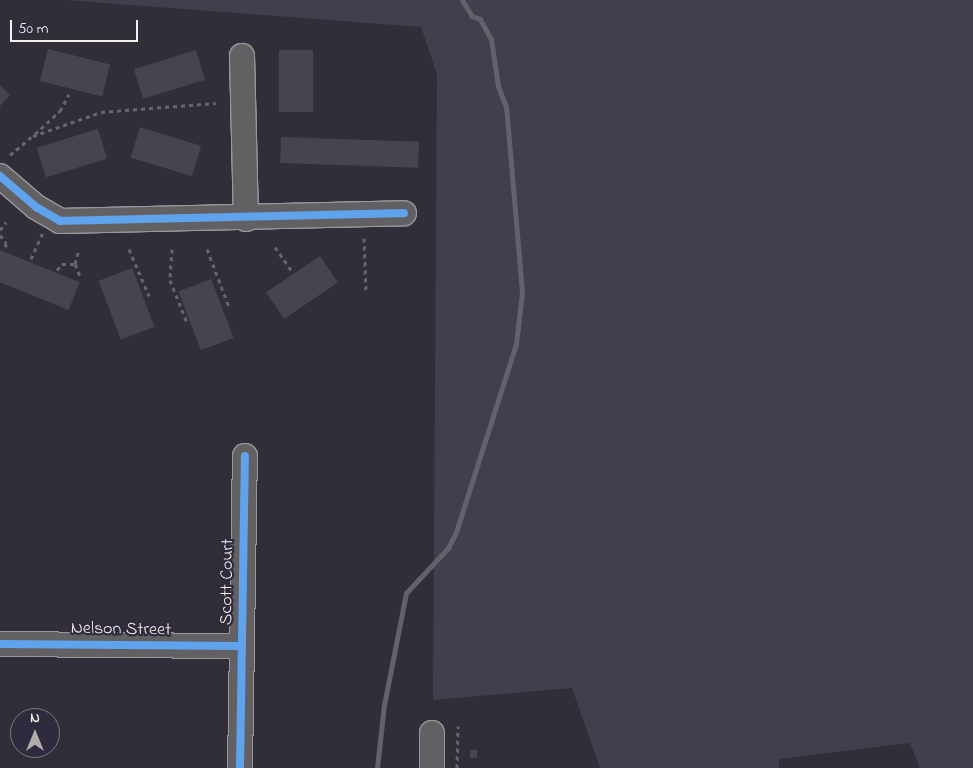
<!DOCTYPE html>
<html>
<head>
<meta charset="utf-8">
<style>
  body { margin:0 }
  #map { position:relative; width:973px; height:768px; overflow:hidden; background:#312e39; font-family:"Indie Flower",sans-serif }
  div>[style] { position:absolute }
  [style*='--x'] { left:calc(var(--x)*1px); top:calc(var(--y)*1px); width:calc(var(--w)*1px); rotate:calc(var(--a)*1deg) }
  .green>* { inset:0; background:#423e4d }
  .stream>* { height:5px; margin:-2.5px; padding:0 2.5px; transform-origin:2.5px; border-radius:2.5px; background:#65616b }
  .building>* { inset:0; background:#46444c; transform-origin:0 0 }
  .path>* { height:3px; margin-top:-1.5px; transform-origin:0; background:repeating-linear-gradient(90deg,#68666b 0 4px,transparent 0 8px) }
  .roads { filter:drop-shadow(1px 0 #9a989b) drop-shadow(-1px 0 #9a989b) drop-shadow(0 1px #9a989b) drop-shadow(0 -1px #9a989b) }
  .minor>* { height:24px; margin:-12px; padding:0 12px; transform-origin:12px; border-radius:12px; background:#626063 }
  .cycleway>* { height:8px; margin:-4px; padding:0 4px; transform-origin:4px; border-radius:4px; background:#60a3ed }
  span { translate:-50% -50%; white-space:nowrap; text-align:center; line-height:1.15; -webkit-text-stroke:4.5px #2f2a3d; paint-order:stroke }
  .street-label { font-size:18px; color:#f4f1e8 }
  .north { position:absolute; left:10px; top:708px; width:50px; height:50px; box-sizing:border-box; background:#2f2a3d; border:1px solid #7e7a81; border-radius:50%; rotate:0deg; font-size:14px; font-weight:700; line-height:20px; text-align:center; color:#f4f1e8 }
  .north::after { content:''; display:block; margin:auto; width:18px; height:22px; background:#b0adab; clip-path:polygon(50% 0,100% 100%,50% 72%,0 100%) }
  .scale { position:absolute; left:10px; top:20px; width:128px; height:22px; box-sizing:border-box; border:2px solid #f4f1e8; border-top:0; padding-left:6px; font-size:15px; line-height:18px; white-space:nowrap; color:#f4f1e8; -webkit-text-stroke:4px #2f2a3d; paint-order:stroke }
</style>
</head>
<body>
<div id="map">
  <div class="green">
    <div style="clip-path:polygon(65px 0,973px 0,973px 768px,920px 768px,910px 743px,779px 759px,779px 768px,600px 768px,572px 688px,433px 700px,437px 74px,421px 27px)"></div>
  </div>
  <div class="stream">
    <div style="--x:377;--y:768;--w:63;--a:-83.7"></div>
    <div style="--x:384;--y:705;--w:114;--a:-78.9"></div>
    <div style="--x:406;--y:593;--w:62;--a:-47"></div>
    <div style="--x:448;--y:548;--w:18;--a:-63"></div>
    <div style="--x:456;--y:532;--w:197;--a:-72.3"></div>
    <div style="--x:516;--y:344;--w:52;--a:-83.4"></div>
    <div style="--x:522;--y:292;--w:186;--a:-94.9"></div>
    <div style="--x:506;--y:107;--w:22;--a:-111"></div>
    <div style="--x:498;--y:86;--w:48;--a:-98.5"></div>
    <div style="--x:491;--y:39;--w:23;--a:-119"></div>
    <div style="--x:480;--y:19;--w:9;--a:-159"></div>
    <div style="--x:472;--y:16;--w:19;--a:-122"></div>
  </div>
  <div class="building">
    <div style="left:48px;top:49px;width:64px;height:33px;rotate:14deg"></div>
    <div style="left:196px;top:50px;width:31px;height:65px;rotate:73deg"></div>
    <div style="left:279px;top:50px;width:34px;height:62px"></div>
    <div style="clip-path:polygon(0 85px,10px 95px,0 106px)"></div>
    <div style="left:140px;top:127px;width:64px;height:32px;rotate:17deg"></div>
    <div style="left:98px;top:129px;width:31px;height:64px;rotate:73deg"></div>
    <div style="left:281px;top:137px;width:138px;height:26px;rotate:2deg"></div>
    <div style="left:0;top:250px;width:86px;height:30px;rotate:22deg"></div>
    <div style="left:320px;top:256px;width:32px;height:65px;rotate:56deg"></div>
    <div style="left:132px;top:268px;width:63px;height:36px;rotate:69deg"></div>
    <div style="left:211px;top:279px;width:63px;height:35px;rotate:69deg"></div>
    <div style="left:470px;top:750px;width:7px;height:8px"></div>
  </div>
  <div class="path">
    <div style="--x:35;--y:134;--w:34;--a:-43"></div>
    <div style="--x:60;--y:111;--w:19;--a:-62"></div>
    <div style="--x:10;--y:155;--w:30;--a:-40"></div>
    <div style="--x:33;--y:136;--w:72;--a:-19.4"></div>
    <div style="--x:101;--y:112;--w:115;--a:-4.5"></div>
    <div style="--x:0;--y:230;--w:10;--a:-53"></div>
    <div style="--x:0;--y:235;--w:10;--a:53"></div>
    <div style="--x:6;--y:243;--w:7;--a:98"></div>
    <div style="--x:364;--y:238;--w:54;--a:87.9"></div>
    <div style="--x:275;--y:247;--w:28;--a:55"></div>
    <div style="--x:129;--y:249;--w:51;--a:66.9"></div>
    <div style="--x:172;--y:249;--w:31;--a:94"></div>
    <div style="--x:170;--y:280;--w:48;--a:68.2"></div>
    <div style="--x:207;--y:249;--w:62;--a:69.2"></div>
    <div style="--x:31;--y:259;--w:30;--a:-66"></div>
    <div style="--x:75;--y:264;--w:16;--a:-75"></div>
    <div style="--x:57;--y:270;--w:8;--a:-50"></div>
    <div style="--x:62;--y:264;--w:13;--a:0"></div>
    <div style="--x:75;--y:264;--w:15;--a:67"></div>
    <div style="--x:457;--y:768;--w:42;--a:-88.6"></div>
  </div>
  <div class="roads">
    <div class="minor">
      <div style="--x:242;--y:56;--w:163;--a:88.6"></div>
      <div style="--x:0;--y:176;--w:48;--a:40.7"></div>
      <div style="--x:36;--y:207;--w:28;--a:30"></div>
      <div style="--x:60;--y:221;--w:344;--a:-1.3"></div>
      <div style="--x:0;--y:644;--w:242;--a:0.5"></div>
      <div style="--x:432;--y:733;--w:35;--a:90"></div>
      <div style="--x:240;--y:768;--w:312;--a:-89.1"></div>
    </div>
  </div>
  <div class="cycleway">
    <div style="--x:0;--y:176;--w:48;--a:40.7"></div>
    <div style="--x:36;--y:207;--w:28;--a:30"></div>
    <div style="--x:60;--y:221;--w:344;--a:-1.3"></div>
    <div style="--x:0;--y:644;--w:242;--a:0.5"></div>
    <div style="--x:240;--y:768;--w:312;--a:-89.1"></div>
  </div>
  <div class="street-label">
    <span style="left:228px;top:582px;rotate:-89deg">Scott Court</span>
    <span style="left:121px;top:630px;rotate:1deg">Nelson Street</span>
  </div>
  <div class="north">N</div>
  <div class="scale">50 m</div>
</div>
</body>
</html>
